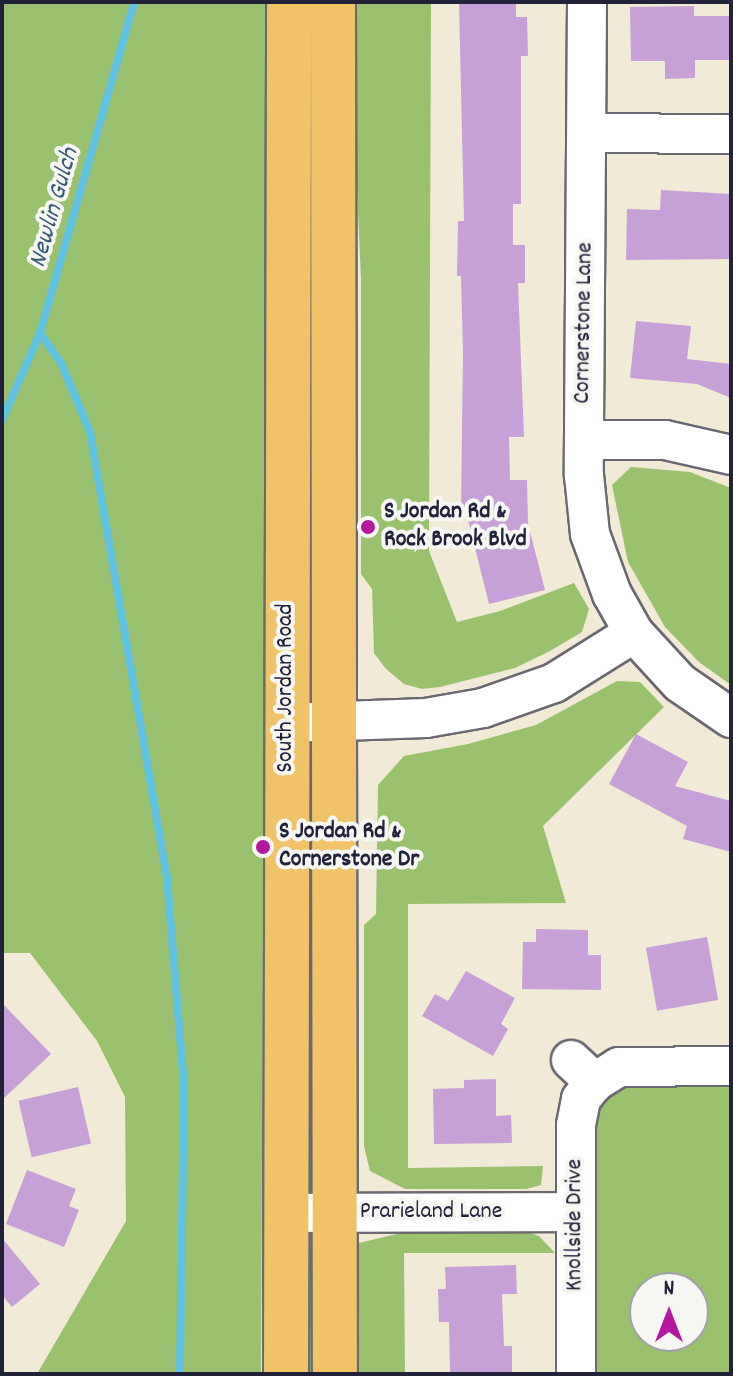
<!DOCTYPE html>
<html>
<head>
<meta charset="utf-8">
<style>
  body { margin:0 }
  #map { position:relative; width:733px; height:1376px; overflow:hidden; background:#f0ead6; font-family:Dekko,sans-serif }
  div>[style] { position:absolute }
  [style*='--x'] { left:calc(var(--x)*1px); top:calc(var(--y)*1px); width:calc(var(--w)*1px); rotate:calc(var(--a)*1deg) }
  .green>* { inset:0; background:#9ac26e }
  .stream>* { height:8px; margin:-4px; padding:0 4px; transform-origin:4px; border-radius:4px; background:#62c3e1 }
  .building>* { inset:0; background:#c7a0d8; transform-origin:0 0 }
  .roads { filter:drop-shadow(2px 0 #6a6871) drop-shadow(-2px 0 #6a6871) drop-shadow(0 2px #6a6871) drop-shadow(0 -2px #6a6871) }
  .minor>* { height:38px; margin:-19px; padding:0 19px; transform-origin:19px; border-radius:19px; background:#fff }
  .major>* { height:44px; margin:-22px; padding:0 22px; transform-origin:22px; border-radius:22px; background:#f1c369 }
  .dots>* { width:22px; height:22px; translate:-50% -50%; box-sizing:border-box; border:4px solid #f6f6f2; border-radius:50% }
  span { translate:-50% -50%; white-space:nowrap; text-align:center; line-height:1.15; -webkit-text-stroke:8px #f6f6f2; paint-order:stroke }
  .street-label { font-size:24px; color:#22223b }
  .poi-label { font-size:24px; color:#22223b; font-weight:700 }
  .left { translate:0 -50%; text-align:left }
  .water-label { font-size:26px; color:#385a75; font-style:italic }
  .frame { position:absolute; inset:0; border:4px solid #22223b; pointer-events:none }
  .north { position:absolute; left:629px; top:1272px; width:80px; height:80px; box-sizing:border-box; background:#f6f6f2; border:2px solid #a1a1a9; border-radius:50%; rotate:0deg; font-size:22px; font-weight:700; line-height:32px; text-align:center; color:#22223b }
  .north::after { content:''; display:block; margin:auto; width:28px; height:36px; background:#b5179e; clip-path:polygon(50% 0,100% 100%,50% 72%,0 100%) }
</style>
</head>
<body>
<div id="map">
  <div class="green">
    <div style="clip-path:polygon(2px 2px,270px 2px,273px 557px,263px 938px,261px 1374px,37px 1374px,126px 1221px,125px 1097px,97px 1041px,30px 953px,2px 953px)"></div>
    <div style="clip-path:polygon(349px 2px,431px 2px,429px 551px,457px 622px,500px 611px,574px 583px,589px 609px,582px 632px,550px 651px,515px 668px,440px 687px,422px 689px,404px 684px,386px 669px,374px 653px,372px 589px,361px 574px,361px 280px)"></div>
    <div style="clip-path:polygon(631px 467px,690px 472px,731px 488px,731px 685px,699px 662px,665px 627px,628px 562px,612px 485px)"></div>
    <div style="clip-path:polygon(617px 681px,640px 682px,664px 707px,543px 826px,566px 903px,408px 904px,408px 1168px,543px 1166px,541px 1185px,527px 1189px,405px 1189px,370px 1171px,364px 1146px,364px 925px,376px 914px,378px 785px,404px 756px,468px 744px,536px 725px)"></div>
    <div style="clip-path:polygon(evenodd,731px 1084px,731px 1374px,592px 1374px,595px 1126px,601px 1102px,619px 1088px,630px 1085px,731px 1084px,645px 1288px,693px 1288px,693px 1336px,645px 1336px,645px 1288px)"></div>
    <div style="clip-path:polygon(401px 1233px,530px 1233px,539px 1236px,555px 1253px,404px 1253px,405px 1374px,351px 1374px,351px 1251px,359px 1243px)"></div>
    <div style="clip-path:polygon(318px 1247px,317px 1374px,301px 1374px,307px 1248px)"></div>
  </div>
  <div class="stream">
    <div style="--x:40;--y:333;--w:37;--a:55"></div>
    <div style="--x:61;--y:363;--w:75;--a:67.2"></div>
    <div style="--x:90;--y:432;--w:453;--a:80.2"></div>
    <div style="--x:167;--y:878;--w:207;--a:85.3"></div>
    <div style="--x:184;--y:1084;--w:290;--a:90.8"></div>
    <div style="--x:2;--y:420;--w:95;--a:-66.4"></div>
    <div style="--x:40;--y:333;--w:344;--a:-74.1"></div>
  </div>
  <div class="building">
    <div style="clip-path:polygon(459px 2px,516px 2px,516px 17px,527px 17px,528px 56px,521px 56px,521px 204px,513px 204px,513px 245px,525px 245px,525px 283px,518px 283px,524px 437px,509px 437px,510px 480px,527px 480px,528px 524px,545px 590px,489px 604px,466px 512px,461px 512px,463px 352px,461px 276px,457px 276px,458px 221px,464px 221px)"></div>
    <div style="clip-path:polygon(694px 6px,694px 16px,731px 16px,731px 60px,695px 60px,695px 78px,665px 79px,665px 61px,631px 61px,630px 7px)"></div>
    <div style="clip-path:polygon(661px 190px,731px 194px,731px 259px,626px 260px,627px 209px,660px 210px)"></div>
    <div style="clip-path:polygon(636px 321px,691px 326px,687px 359px,731px 364px,731px 398px,697px 384px,630px 378px)"></div>
    <div style="clip-path:polygon(636px 734px,688px 762px,675px 786px,731px 801px,731px 852px,683px 839px,687px 826px,609px 784px)"></div>
    <div style="clip-path:polygon(536px 929px,588px 930px,588px 955px,601px 955px,601px 990px,522px 989px,523px 942px,536px 942px)"></div>
    <div style="left:707px;top:937px;width:64px;height:62px;rotate:80deg"></div>
    <div style="clip-path:polygon(466px 971px,515px 998px,501px 1024px,508px 1029px,493px 1056px,422px 1016px,435px 994px,448px 1001px)"></div>
    <div style="clip-path:polygon(2px 1003px,51px 1054px,2px 1100px)"></div>
    <div style="clip-path:polygon(496px 1079px,496px 1116px,511px 1115px,512px 1143px,434px 1144px,433px 1089px,464px 1088px,464px 1080px)"></div>
    <div style="left:78px;top:1087px;width:58px;height:61px;rotate:77deg"></div>
    <div style="clip-path:polygon(27px 1170px,76px 1189px,69px 1206px,79px 1210px,64px 1247px,6px 1224px)"></div>
    <div style="clip-path:polygon(2px 1238px,40px 1284px,12px 1307px,2px 1295px)"></div>
    <div style="clip-path:polygon(516px 1265px,517px 1294px,502px 1294px,504px 1346px,512px 1346px,512px 1374px,450px 1374px,449px 1322px,439px 1322px,438px 1289px,446px 1289px,445px 1267px)"></div>
  </div>
  <div class="roads">
    <div class="minor">
      <div style="--x:587;--y:2;--w:473;--a:90.4"></div>
      <div style="--x:584;--y:475;--w:59;--a:84.2"></div>
      <div style="--x:590;--y:534;--w:64;--a:69.9"></div>
      <div style="--x:612;--y:594;--w:45;--a:60.6"></div>
      <div style="--x:634;--y:633;--w:68;--a:47.4"></div>
      <div style="--x:680;--y:683;--w:62;--a:34.5"></div>
      <div style="--x:587;--y:133;--w:144;--a:0.4"></div>
      <div style="--x:584;--y:440;--w:81;--a:0"></div>
      <div style="--x:665;--y:440;--w:68;--a:12.8"></div>
      <div style="--x:287;--y:723;--w:139;--a:-2.1"></div>
      <div style="--x:426;--y:718;--w:58;--a:-10"></div>
      <div style="--x:483;--y:708;--w:75;--a:-19.4"></div>
      <div style="--x:554;--y:683;--w:94;--a:-32"></div>
      <div style="--x:571;--y:1060;--w:33;--a:43"></div>
      <div style="--x:287;--y:1213;--w:289;--a:-0.2"></div>
      <div style="--x:576;--y:1374;--w:249;--a:-90"></div>
      <div style="--x:576;--y:1125;--w:26;--a:-79"></div>
      <div style="--x:581;--y:1099;--w:22;--a:-51"></div>
      <div style="--x:595;--y:1082;--w:28;--a:-32"></div>
      <div style="--x:619;--y:1067;--w:112;--a:-0.5"></div>
    </div>
    <div class="major">
      <div style="--x:333;--y:2;--w:1372;--a:89.92"></div>
      <div style="--x:286;--y:1374;--w:1372;--a:-89.87"></div>
    </div>
  </div>
  <div class="dots">
    <div style="left:368px;top:527px;background:#b5179e"></div>
    <div style="left:263px;top:847px;background:#b5179e"></div>
  </div>
  <div class="street-label">
    <span style="left:585px;top:323px;rotate:-89deg">Cornerstone Lane</span>
    <span style="left:287px;top:688px;rotate:-90deg">South Jordan Road</span>
    <span style="left:431px;top:1213px">Prarieland Lane</span>
    <span style="left:576px;top:1225px;rotate:-90deg">Knollside Drive</span>
  </div>
  <div class="poi-label">
    <span class="left" style="left:384px;top:527px">S Jordan Rd &amp;<br>Rock Brook Blvd</span>
    <span class="left" style="left:279px;top:847px">S Jordan Rd &amp;<br>Cornerstone Dr</span>
  </div>
  <div class="water-label">
    <span style="left:55px;top:208px;rotate:-74deg">Newlin Gulch</span>
  </div>
  <div class="frame"></div>
  <div class="north">N</div>
</div>
</body>
</html>
